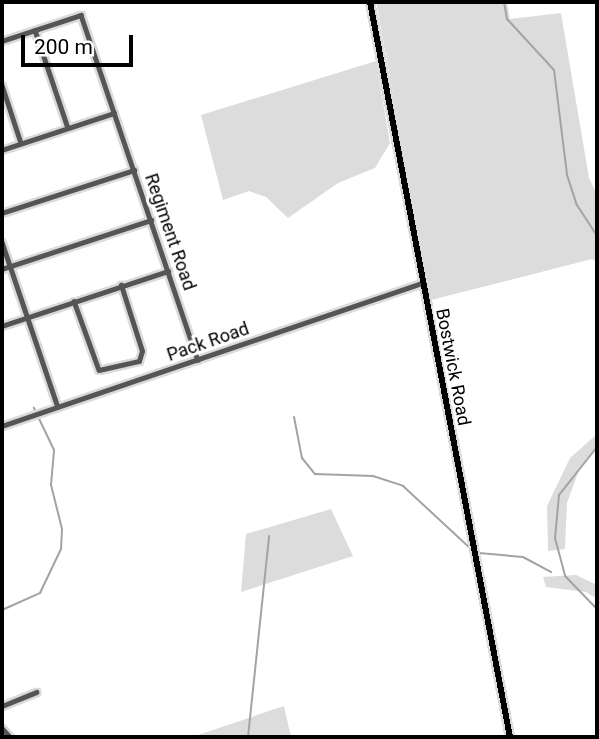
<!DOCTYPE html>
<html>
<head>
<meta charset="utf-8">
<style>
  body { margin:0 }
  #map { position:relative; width:599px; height:739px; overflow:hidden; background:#fff; font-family:Roboto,sans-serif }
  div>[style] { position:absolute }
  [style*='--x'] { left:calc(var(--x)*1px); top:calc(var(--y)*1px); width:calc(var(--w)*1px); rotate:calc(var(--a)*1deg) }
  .green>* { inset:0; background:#dcdcdc }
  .stream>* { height:2px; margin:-1px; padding:0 1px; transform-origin:1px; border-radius:1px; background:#a3a3a3 }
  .roads { filter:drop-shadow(2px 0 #dbdbdb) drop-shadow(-2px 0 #dbdbdb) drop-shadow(0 2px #dbdbdb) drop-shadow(0 -2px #dbdbdb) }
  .minor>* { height:4.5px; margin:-2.25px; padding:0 2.25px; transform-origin:2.25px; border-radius:2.25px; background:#555 }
  .major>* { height:6px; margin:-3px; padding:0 3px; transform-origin:3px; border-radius:3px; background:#000 }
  span { translate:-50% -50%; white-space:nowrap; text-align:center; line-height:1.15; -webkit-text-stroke:6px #fff; paint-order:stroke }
  .street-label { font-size:18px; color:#000 }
  .frame { position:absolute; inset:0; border:4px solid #000; pointer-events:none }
  .scale { position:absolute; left:21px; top:35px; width:112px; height:32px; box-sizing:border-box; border:4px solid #000; border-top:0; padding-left:9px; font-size:21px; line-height:24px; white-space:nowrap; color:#000; -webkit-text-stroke:5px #fff; paint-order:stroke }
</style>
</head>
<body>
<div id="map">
  <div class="green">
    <div style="clip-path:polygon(376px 2px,507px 2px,510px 19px,561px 13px,589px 178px,597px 194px,597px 262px,592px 259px,431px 300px)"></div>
    <div style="clip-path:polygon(376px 61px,390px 143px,375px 168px,338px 183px,288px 218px,266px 197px,249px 191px,223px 200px,201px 115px)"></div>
    <div style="clip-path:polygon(597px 434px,597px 448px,579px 470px,567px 503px,565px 549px,548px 551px,547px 506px,570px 458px)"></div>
    <div style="clip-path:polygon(331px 509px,353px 556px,241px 592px,246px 534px)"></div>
    <div style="clip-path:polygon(576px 575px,597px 585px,597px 599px,586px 592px,546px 587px,543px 577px)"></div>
    <div style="clip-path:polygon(284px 706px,291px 737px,192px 737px)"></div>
  </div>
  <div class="stream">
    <div style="--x:504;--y:2;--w:17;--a:80"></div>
    <div style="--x:507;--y:19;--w:69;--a:47.3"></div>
    <div style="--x:554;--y:70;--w:106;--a:82.9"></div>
    <div style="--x:567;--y:175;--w:32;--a:72"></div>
    <div style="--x:577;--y:205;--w:37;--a:57"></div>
    <div style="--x:294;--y:417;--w:42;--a:79"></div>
    <div style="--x:302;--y:458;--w:21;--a:51"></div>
    <div style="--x:315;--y:474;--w:58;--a:2"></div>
    <div style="--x:373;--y:476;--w:32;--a:18"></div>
    <div style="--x:403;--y:486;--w:93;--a:42.8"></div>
    <div style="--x:597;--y:447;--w:61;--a:128.4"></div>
    <div style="--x:559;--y:495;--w:43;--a:95.3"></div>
    <div style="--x:555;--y:538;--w:39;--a:75"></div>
    <div style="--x:565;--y:576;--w:46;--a:45.9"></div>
    <div style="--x:479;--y:553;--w:44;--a:5.2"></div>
    <div style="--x:523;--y:557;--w:32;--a:28"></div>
    <div style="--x:2;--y:610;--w:42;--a:-24.1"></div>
    <div style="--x:40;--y:593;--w:49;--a:-64.5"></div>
    <div style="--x:61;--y:549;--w:20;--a:-87"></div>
    <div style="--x:62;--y:529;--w:45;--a:-104"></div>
    <div style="--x:51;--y:485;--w:35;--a:-85"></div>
    <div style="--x:54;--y:450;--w:47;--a:-115.5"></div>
    <div style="--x:248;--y:737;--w:202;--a:-84"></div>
  </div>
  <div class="roads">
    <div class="minor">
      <div style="--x:35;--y:30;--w:103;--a:71.4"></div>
      <div style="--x:2;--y:41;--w:83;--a:-18.2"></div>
      <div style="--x:81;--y:15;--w:364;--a:71.3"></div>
      <div style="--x:2;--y:85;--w:61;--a:71.9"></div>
      <div style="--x:2;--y:150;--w:118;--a:-18.3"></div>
      <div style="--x:2;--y:213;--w:139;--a:-18"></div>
      <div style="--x:2;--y:242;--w:174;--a:71.3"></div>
      <div style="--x:2;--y:269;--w:157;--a:-18.2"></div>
      <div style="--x:74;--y:301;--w:73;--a:70.1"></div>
      <div style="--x:99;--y:370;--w:41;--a:-12.7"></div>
      <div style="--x:139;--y:361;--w:10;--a:-73"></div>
      <div style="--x:142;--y:351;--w:69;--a:-107.7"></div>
      <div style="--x:2;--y:326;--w:175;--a:-18.3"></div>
      <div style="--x:2;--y:426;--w:445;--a:-18.8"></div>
      <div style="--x:2;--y:706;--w:37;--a:-22"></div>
      <div style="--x:2;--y:728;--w:12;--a:48"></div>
    </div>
    <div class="major">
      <div style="--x:370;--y:2;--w:748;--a:79.22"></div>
    </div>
  </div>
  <div class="street-label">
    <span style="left:170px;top:232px;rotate:71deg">Regiment Road</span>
    <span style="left:208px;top:342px;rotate:-19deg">Pack Road</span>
    <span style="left:453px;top:367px;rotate:79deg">Bostwick Road</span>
  </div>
  <div class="frame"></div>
  <div class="scale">200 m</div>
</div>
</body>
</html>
